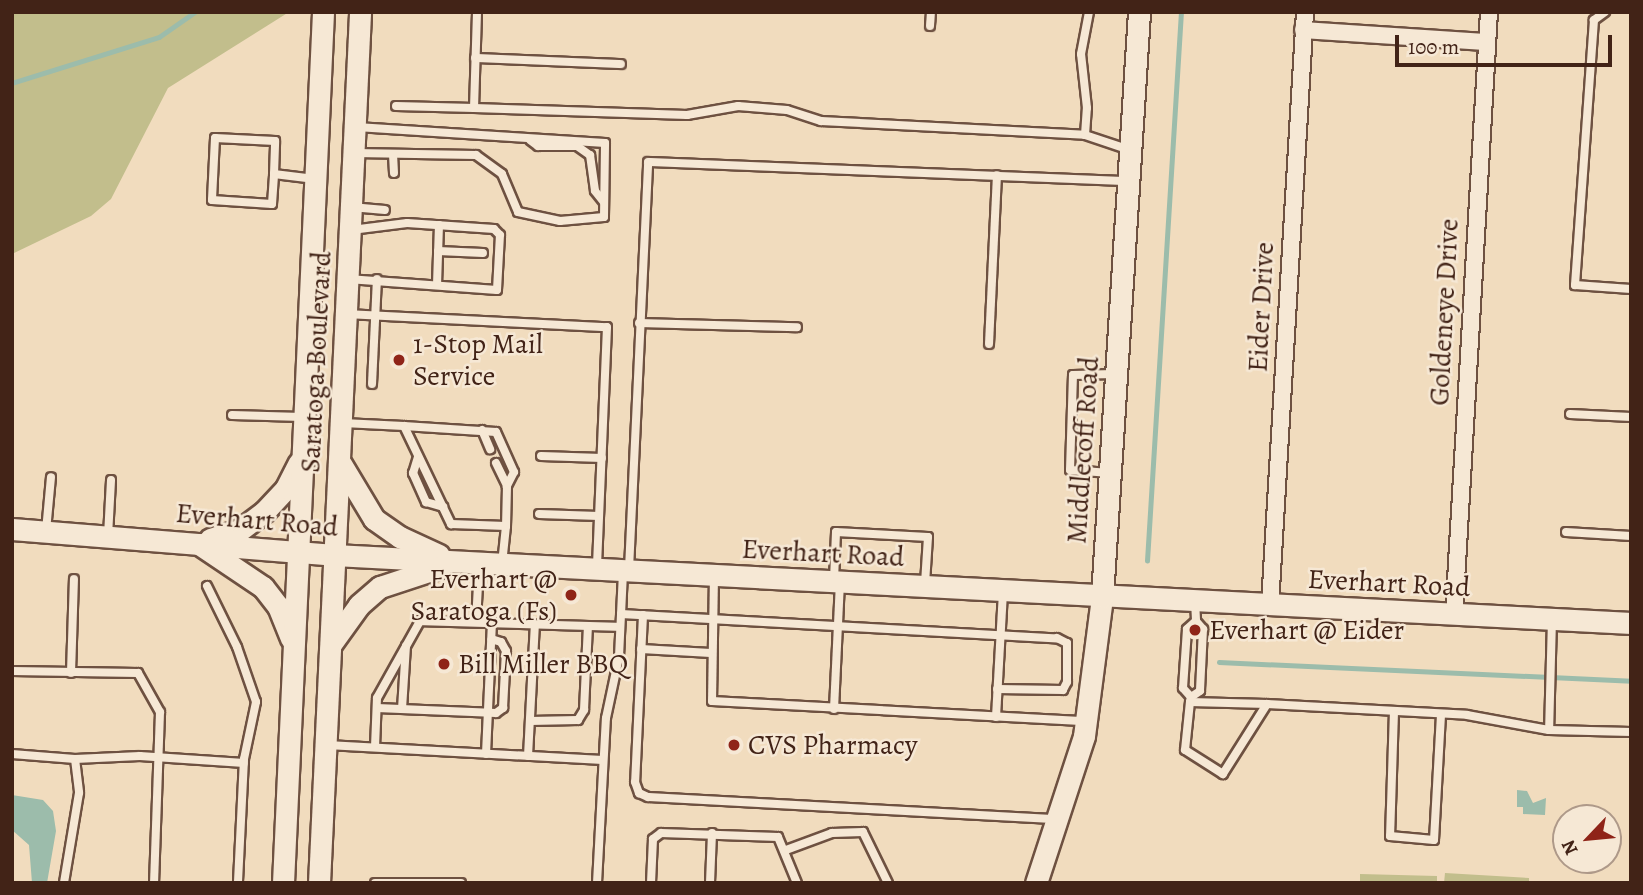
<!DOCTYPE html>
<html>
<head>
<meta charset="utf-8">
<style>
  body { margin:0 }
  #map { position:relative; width:1643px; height:895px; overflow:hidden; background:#f1dcbe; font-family:Alegreya,serif }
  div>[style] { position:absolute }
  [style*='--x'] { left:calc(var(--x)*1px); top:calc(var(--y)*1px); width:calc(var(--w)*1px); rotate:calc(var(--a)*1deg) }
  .green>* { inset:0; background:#c2be8c }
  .water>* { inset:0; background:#9cbcab }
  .stream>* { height:4.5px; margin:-2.25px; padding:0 2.25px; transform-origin:2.25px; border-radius:2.25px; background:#9cbcab }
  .roads { filter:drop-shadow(2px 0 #6e5141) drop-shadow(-2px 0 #6e5141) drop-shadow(0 2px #6e5141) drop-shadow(0 -2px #6e5141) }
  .lane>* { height:8px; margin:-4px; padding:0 4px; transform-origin:4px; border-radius:4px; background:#f6e8d5 }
  .street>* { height:16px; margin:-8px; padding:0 8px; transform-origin:8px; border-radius:8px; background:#f6e8d5 }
  .secondary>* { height:21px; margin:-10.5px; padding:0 10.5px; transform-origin:10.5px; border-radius:10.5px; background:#f6e8d5 }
  .dots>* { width:19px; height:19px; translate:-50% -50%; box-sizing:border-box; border:4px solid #f6e8d5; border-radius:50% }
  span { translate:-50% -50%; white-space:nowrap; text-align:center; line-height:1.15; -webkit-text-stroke:5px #f6e8d5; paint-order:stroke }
  .street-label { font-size:28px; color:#422317 }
  .poi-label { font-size:28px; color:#422317 }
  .left { translate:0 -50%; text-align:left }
  .right { translate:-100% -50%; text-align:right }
  .frame { position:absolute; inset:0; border:14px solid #422317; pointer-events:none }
  .north { position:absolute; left:1552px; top:804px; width:70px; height:70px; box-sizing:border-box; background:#f6e8d5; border:2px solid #ae9989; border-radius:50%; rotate:244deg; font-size:19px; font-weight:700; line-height:28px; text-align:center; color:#422317 }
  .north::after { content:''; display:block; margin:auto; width:24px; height:32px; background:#8f2418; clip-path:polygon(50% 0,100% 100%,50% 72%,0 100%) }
  .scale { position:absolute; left:1395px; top:35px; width:217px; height:32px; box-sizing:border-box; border:4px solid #422317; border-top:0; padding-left:9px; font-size:21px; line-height:24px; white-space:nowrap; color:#422317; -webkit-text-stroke:5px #f6e8d5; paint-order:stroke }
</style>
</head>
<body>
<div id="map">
  <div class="green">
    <div style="clip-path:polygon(12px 12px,289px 12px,168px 88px,111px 199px,91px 216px,12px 254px)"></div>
    <div style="clip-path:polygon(1445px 873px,1529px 878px,1529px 883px,1444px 883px)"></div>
    <div style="clip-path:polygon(1360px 874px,1437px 876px,1437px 883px,1360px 883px)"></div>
  </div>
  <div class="water">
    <div style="clip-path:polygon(1517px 790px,1527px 791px,1533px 803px,1546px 798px,1545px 815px,1523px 814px,1523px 807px,1517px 807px)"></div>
    <div style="clip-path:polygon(12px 795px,43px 800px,53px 811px,56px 831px,47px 883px,32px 883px,29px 845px,12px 830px)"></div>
  </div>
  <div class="stream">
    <div style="--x:12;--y:83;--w:154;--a:-17.4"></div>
    <div style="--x:159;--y:37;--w:44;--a:-34.8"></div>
    <div style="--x:1147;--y:561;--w:550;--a:-86.46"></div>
    <div style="--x:1219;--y:662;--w:412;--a:2.6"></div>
  </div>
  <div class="roads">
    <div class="lane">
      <div style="--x:1605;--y:12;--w:14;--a:144"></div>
      <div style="--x:1594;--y:20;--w:266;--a:94.1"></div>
      <div style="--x:1575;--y:285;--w:56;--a:4.1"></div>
      <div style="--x:930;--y:26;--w:14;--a:-86"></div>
      <div style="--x:475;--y:58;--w:146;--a:2.4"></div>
      <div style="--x:396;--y:106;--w:78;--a:1.5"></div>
      <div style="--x:474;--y:108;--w:96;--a:-88.2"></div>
      <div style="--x:474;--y:108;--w:213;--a:1.9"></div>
      <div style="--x:687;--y:115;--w:52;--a:-10"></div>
      <div style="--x:738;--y:106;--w:49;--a:4.7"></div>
      <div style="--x:787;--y:110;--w:36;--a:18"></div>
      <div style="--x:821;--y:121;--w:264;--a:3"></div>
      <div style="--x:1085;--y:135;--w:47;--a:18.4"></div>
      <div style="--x:1085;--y:135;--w:27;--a:-86"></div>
      <div style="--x:1087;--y:108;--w:54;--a:-96.3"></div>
      <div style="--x:1081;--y:54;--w:43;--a:-79.2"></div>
      <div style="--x:530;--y:140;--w:10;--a:37"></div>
      <div style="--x:538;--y:146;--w:39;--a:0"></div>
      <div style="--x:577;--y:146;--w:16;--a:35"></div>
      <div style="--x:590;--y:155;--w:36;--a:82"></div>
      <div style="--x:595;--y:191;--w:14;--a:51"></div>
      <div style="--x:354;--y:153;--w:122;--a:0.9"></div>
      <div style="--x:476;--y:155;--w:32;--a:36"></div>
      <div style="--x:502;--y:174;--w:41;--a:67.2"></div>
      <div style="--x:518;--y:212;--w:43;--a:12.1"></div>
      <div style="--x:560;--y:221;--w:44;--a:-5.2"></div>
      <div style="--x:604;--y:217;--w:74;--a:-89.2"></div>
      <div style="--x:605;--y:143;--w:249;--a:-176.3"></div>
      <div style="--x:393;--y:154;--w:19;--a:87"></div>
      <div style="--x:274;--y:174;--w:33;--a:-88"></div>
      <div style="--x:275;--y:141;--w:60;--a:-177.1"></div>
      <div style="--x:215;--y:138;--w:62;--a:92.8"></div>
      <div style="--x:212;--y:200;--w:60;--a:3.8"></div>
      <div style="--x:272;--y:204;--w:30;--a:-86"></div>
      <div style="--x:274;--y:174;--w:39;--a:7"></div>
      <div style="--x:351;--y:207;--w:34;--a:5"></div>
      <div style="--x:438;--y:251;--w:45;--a:2.5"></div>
      <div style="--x:348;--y:279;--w:149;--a:4.2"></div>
      <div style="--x:497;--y:290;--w:55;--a:-86.9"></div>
      <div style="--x:500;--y:235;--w:8;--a:-135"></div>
      <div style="--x:494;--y:229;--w:87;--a:-176.1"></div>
      <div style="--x:407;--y:223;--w:56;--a:172.9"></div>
      <div style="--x:437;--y:285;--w:60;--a:-88.1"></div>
      <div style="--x:346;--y:314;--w:261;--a:2.9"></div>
      <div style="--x:607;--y:327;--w:239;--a:92.4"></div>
      <div style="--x:639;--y:323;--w:158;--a:1.5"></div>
      <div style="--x:989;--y:344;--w:169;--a:-87.3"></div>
      <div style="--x:372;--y:384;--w:105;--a:-87.3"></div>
      <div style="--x:1570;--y:414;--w:61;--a:2.8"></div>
      <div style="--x:232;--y:415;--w:70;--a:1.6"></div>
      <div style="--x:343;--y:423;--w:61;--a:2.8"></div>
      <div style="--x:404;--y:426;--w:109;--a:64.4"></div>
      <div style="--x:451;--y:524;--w:55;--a:2.1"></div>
      <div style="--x:506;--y:526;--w:37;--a:96"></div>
      <div style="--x:404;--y:426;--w:92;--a:3.7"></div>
      <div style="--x:496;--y:432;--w:44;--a:65.8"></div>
      <div style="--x:514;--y:472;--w:16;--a:117"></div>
      <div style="--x:482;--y:430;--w:21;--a:67"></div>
      <div style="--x:541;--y:456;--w:61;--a:1.9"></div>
      <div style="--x:418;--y:457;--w:17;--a:107"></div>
      <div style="--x:413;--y:473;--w:32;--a:66"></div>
      <div style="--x:426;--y:502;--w:18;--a:16"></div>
      <div style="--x:496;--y:463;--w:25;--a:64"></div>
      <div style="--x:507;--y:486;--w:40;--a:91.4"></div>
      <div style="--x:1110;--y:473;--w:40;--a:-175.7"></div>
      <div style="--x:1070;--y:470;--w:95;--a:-88.2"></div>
      <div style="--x:1073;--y:375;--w:41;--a:-1.4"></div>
      <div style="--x:539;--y:514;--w:60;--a:1.9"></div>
      <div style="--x:46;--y:531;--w:54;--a:-84.7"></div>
      <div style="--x:1566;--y:532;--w:65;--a:3.5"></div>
      <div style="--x:108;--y:536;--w:56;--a:-86.9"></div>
      <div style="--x:629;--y:569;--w:407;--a:-87.3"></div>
      <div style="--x:648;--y:162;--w:478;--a:2.3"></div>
      <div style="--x:714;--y:575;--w:126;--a:90.9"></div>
      <div style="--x:712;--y:701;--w:374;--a:3.1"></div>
      <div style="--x:834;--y:580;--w:48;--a:-87.6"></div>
      <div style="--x:836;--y:532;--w:92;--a:3.1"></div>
      <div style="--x:928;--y:537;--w:47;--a:93.7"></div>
      <div style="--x:207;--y:586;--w:68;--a:63.8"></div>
      <div style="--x:237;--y:647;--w:58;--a:70.9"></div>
      <div style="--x:256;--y:702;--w:58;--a:101.9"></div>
      <div style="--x:244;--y:759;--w:124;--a:92.8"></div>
      <div style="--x:1195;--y:601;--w:20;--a:87"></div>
      <div style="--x:1196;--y:621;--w:11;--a:49"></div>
      <div style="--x:1203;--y:629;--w:62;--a:92.8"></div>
      <div style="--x:1200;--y:691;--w:11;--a:146"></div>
      <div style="--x:1191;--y:697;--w:12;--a:-132"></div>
      <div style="--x:1183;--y:688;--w:59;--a:-86.1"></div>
      <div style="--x:1187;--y:629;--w:12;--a:-42"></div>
      <div style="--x:621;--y:614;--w:437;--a:3.2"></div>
      <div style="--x:1057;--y:638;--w:11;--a:27"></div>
      <div style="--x:1067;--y:643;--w:39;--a:90"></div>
      <div style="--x:1067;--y:682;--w:9;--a:117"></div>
      <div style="--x:1063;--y:690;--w:66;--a:-179.1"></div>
      <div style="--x:643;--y:615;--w:167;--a:92.7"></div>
      <div style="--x:635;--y:782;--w:12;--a:70"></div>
      <div style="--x:639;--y:793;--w:10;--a:24"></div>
      <div style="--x:648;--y:797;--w:410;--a:3.1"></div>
      <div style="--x:1552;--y:619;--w:111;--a:91.5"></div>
      <div style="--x:1549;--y:730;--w:82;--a:1.4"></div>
      <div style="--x:476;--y:622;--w:56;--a:-86.9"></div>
      <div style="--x:641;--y:649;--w:70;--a:3.3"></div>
      <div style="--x:12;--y:671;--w:126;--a:0.9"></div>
      <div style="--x:138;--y:673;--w:45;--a:60.6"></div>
      <div style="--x:160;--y:712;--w:171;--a:92"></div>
      <div style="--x:71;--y:673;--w:94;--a:-88.2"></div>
      <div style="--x:1190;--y:702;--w:77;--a:1.5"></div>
      <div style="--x:1267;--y:704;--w:83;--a:122.2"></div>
      <div style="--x:1223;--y:774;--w:45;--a:-147.7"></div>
      <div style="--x:1185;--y:750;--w:48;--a:-84.1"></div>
      <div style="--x:1190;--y:702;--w:5;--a:-79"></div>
      <div style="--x:1267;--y:704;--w:200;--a:3.1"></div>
      <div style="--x:1467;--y:715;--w:83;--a:10.4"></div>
      <div style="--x:377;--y:708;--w:119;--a:2.4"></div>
      <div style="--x:496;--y:713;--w:9;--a:-36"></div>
      <div style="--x:503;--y:708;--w:57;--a:-87"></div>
      <div style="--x:506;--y:651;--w:10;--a:-119"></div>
      <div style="--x:501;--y:642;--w:10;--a:-163"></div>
      <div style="--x:402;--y:709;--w:63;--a:-86.4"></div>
      <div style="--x:834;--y:709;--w:127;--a:-87.3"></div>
      <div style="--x:1394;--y:711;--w:125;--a:91.8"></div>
      <div style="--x:1390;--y:836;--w:44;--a:5.2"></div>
      <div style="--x:1434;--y:840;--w:126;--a:-86.8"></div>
      <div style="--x:996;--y:717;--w:126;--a:-86.8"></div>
      <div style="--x:530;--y:721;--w:48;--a:-1.2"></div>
      <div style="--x:578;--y:720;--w:12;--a:-59"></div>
      <div style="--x:584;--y:710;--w:84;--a:-87.3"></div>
      <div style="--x:327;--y:745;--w:276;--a:3.1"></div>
      <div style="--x:375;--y:747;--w:49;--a:-87.7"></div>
      <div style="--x:377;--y:698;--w:88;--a:-60.8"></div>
      <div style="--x:420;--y:621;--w:200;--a:1.7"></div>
      <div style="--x:12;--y:754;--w:63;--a:4.5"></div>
      <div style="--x:75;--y:759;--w:34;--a:83"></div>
      <div style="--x:79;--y:793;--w:91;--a:99.5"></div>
      <div style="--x:486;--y:754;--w:131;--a:-87.4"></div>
      <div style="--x:528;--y:756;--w:132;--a:-87"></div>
      <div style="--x:75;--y:759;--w:65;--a:-2.6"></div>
      <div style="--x:140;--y:756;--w:104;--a:3.9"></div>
      <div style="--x:786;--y:850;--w:49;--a:-20.3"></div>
      <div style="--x:832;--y:833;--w:31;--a:-2"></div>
      <div style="--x:863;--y:832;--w:57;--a:63.9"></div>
      <div style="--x:375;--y:883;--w:86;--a:0"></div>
      <div style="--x:597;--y:883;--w:165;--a:-86.9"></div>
      <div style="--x:606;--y:718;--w:62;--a:-78"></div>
      <div style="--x:619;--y:657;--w:85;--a:-87.3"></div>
      <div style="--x:651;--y:883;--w:44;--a:-87.4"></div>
      <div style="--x:653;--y:839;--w:10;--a:-37"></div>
      <div style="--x:661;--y:833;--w:117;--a:2"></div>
      <div style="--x:778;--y:837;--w:50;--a:67.6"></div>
      <div style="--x:710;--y:883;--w:50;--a:-87.7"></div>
    </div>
    <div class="street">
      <div style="--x:1303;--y:30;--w:182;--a:3.8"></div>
      <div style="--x:1270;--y:605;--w:594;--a:-86.62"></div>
      <div style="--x:1454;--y:615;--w:604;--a:-86.68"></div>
    </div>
    <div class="secondary">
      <div style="--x:341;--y:464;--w:64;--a:59"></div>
      <div style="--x:374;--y:519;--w:32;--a:35"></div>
      <div style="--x:400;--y:537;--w:43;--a:24.8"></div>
      <div style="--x:12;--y:529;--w:323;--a:4.6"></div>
      <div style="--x:334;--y:555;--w:1299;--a:3"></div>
      <div style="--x:210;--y:539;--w:31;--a:-17"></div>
      <div style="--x:240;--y:530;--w:30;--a:-37"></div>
      <div style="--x:264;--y:512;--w:33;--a:-47"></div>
      <div style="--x:286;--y:488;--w:28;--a:-63"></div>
      <div style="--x:199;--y:544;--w:77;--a:33.9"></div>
      <div style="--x:263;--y:587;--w:24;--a:52"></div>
      <div style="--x:278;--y:606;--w:35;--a:68"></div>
      <div style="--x:331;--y:644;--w:48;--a:-54.3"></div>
      <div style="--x:359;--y:605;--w:28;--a:-41"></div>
      <div style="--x:380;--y:587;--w:64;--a:-18.2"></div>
      <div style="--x:283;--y:883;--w:872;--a:-87.37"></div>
      <div style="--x:319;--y:883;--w:872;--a:-87.3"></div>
      <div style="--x:1036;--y:883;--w:155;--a:-71.9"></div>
      <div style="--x:1084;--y:736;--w:140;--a:-82.6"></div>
      <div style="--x:1102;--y:597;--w:586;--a:-86.38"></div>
    </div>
  </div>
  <div class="dots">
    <div style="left:399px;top:360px;background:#8f2418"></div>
    <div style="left:571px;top:595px;background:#8f2418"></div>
    <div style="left:1195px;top:630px;background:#8f2418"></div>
    <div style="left:444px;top:664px;background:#8f2418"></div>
    <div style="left:734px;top:745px;background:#8f2418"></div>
  </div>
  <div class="street-label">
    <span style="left:1261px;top:307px;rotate:-87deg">Eider Drive</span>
    <span style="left:1444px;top:312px;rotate:-87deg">Goldeneye Drive</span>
    <span style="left:316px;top:362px;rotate:-87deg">Saratoga Boulevard</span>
    <span style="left:1083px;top:450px;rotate:-86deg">Middlecoff Road</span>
    <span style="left:257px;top:520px;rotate:5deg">Everhart Road</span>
    <span style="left:823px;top:553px;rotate:3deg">Everhart Road</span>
    <span style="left:1389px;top:583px;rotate:3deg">Everhart Road</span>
  </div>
  <div class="poi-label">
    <span class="left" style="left:413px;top:360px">1-Stop Mail<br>Service</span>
    <span class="right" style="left:557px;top:595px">Everhart @<br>Saratoga (Fs)</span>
    <span class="left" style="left:1209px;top:630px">Everhart @ Eider</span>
    <span class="left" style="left:458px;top:664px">Bill Miller BBQ</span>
    <span class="left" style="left:748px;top:745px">CVS Pharmacy</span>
  </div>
  <div class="frame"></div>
  <div class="north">N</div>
  <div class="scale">100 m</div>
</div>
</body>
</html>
